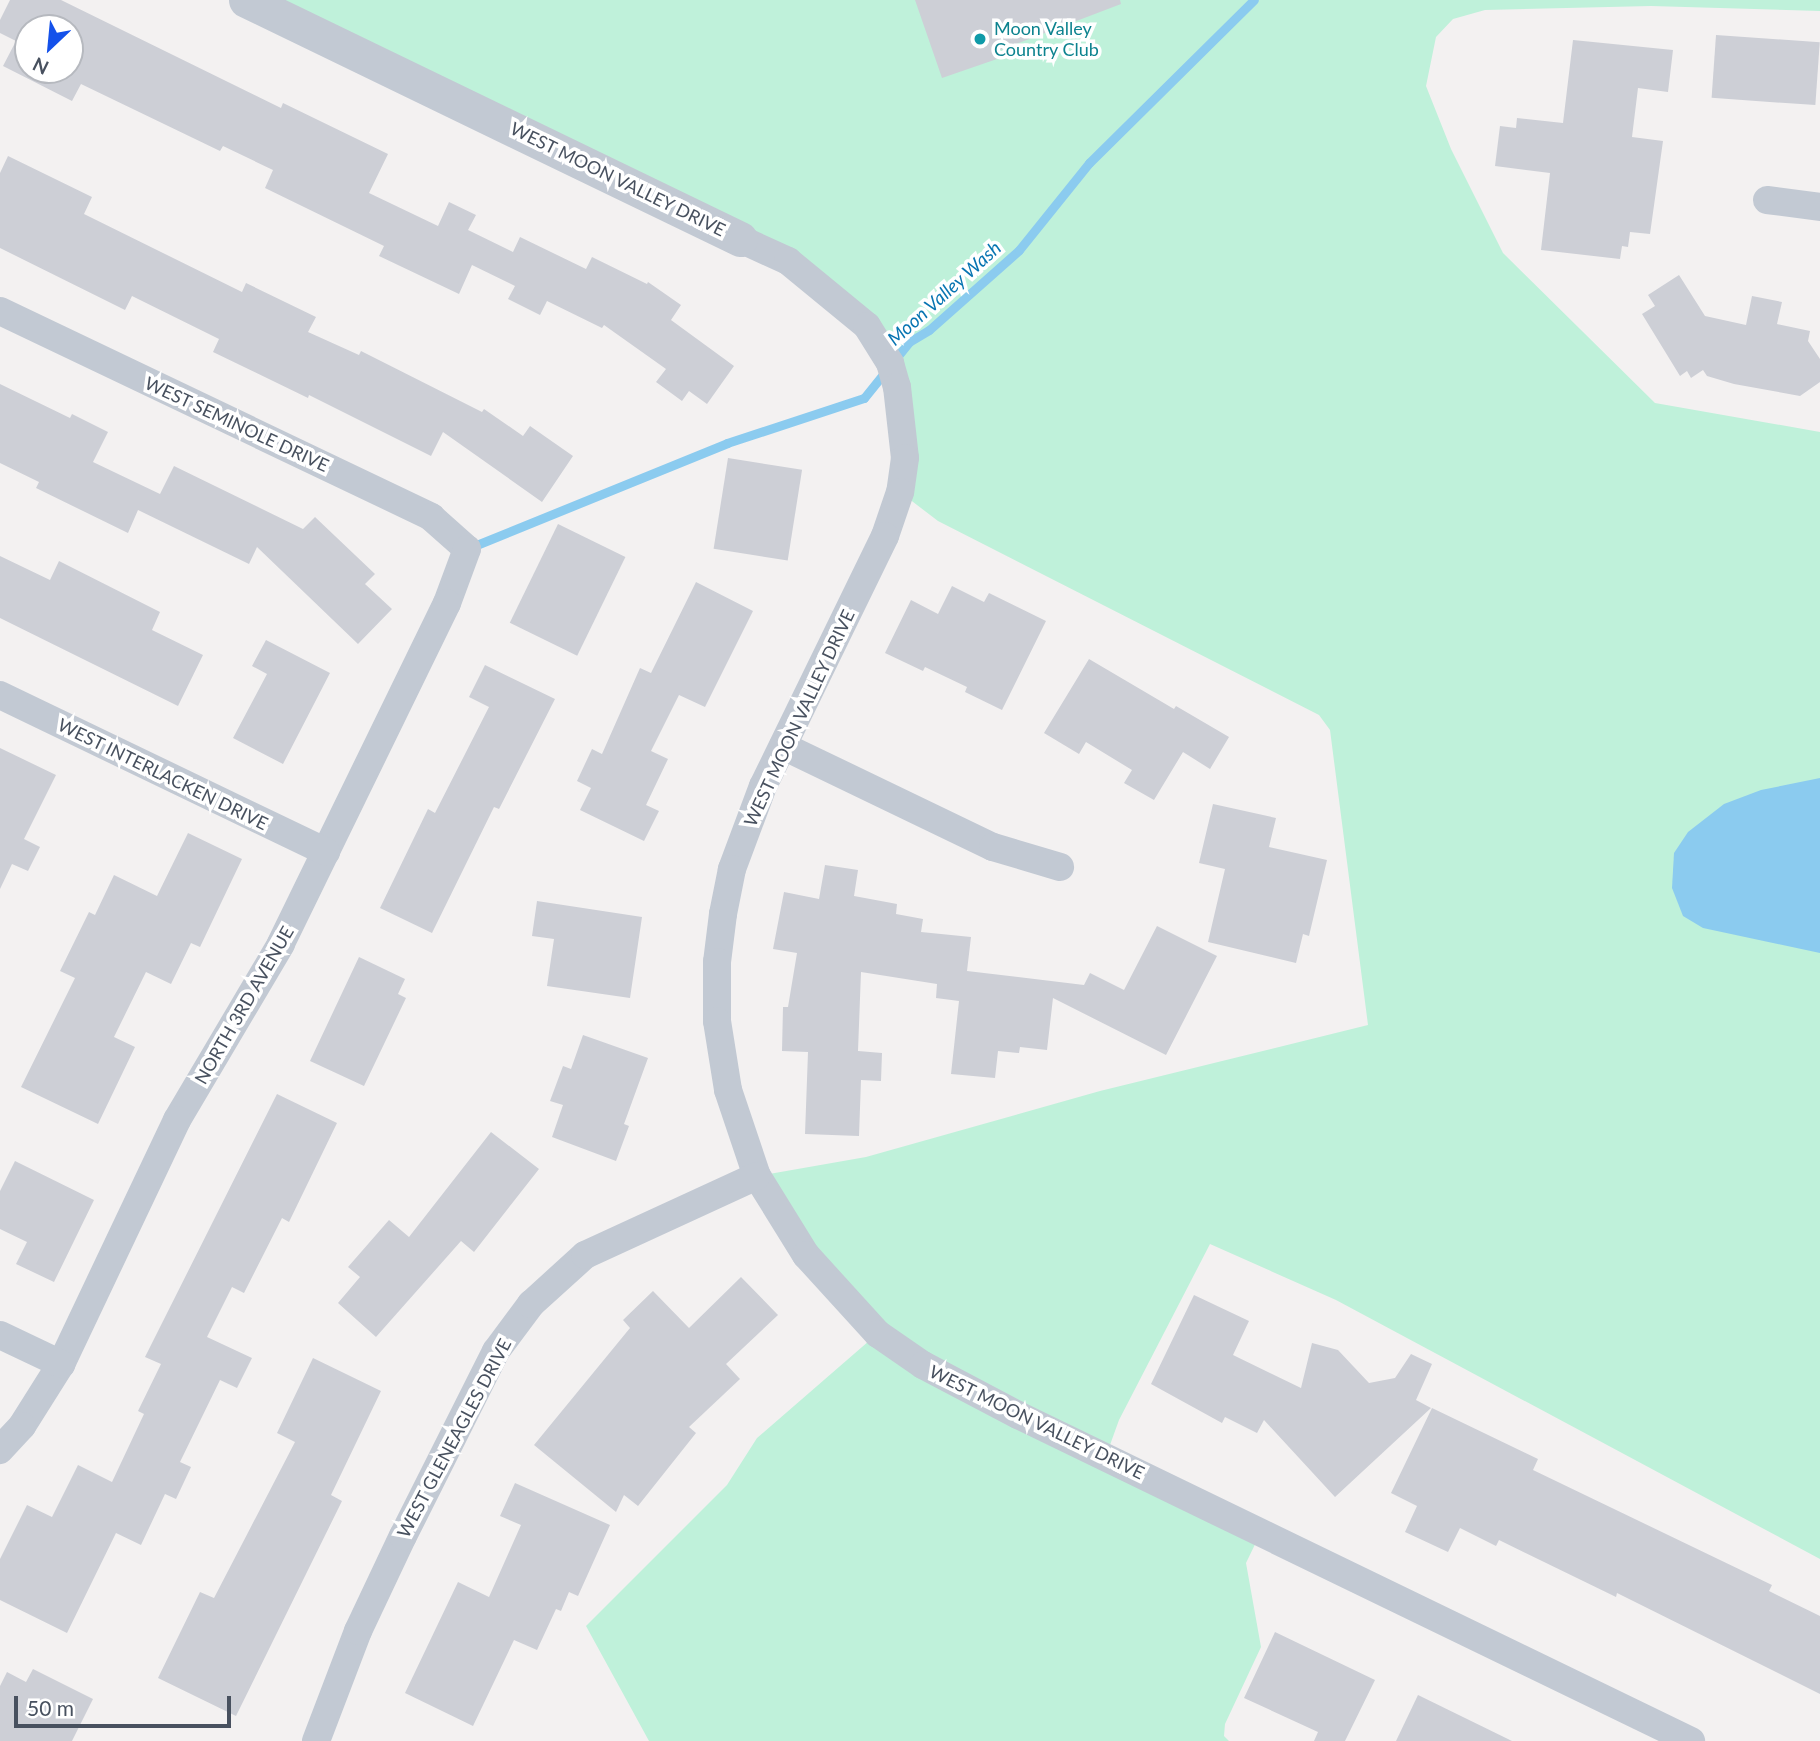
<!DOCTYPE html>
<html>
<head>
<meta charset="utf-8">
<style>
  body { margin:0 }
  #map { position:relative; width:1820px; height:1741px; overflow:hidden; background:#f3f1f1; font-family:Lato,sans-serif }
  div>[style] { position:absolute }
  [style*='--x'] { left:calc(var(--x)*1px); top:calc(var(--y)*1px); width:calc(var(--w)*1px); rotate:calc(var(--a)*1deg) }
  .green>* { inset:0; background:#bff1da }
  .water>* { inset:0; background:#8bcbef }
  .stream>* { height:9px; margin:-4.5px; padding:0 4.5px; transform-origin:4.5px; border-radius:4.5px; background:#8bcbef }
  .building>* { inset:0; background:#cdcfd6; transform-origin:0 0 }
  .minor>* { height:28px; margin:-14px; padding:0 14px; transform-origin:14px; border-radius:14px; background:#c2c9d3 }
  .tertiary>* { height:35px; margin:-17.5px; padding:0 17.5px; transform-origin:17.5px; border-radius:17.5px; background:#c2c9d3 }
  .dots>* { width:19px; height:19px; translate:-50% -50%; box-sizing:border-box; border:4px solid #fff; border-radius:50% }
  span { translate:-50% -50%; white-space:nowrap; text-align:center; line-height:1.15; -webkit-text-stroke:7px #fff; paint-order:stroke }
  .culture-label { font-size:18px; color:#0d838f }
  .left { translate:0 -50%; text-align:left }
  .street-label { font-size:18px; color:#48515f }
  .water-label { font-size:19px; color:#0875b2; font-style:italic }
  .north { position:absolute; left:14px; top:14px; width:70px; height:70px; box-sizing:border-box; background:#fff; border:2px solid #b6b9bf; border-radius:50%; rotate:206deg; font-size:19px; font-weight:700; line-height:28px; text-align:center; color:#48515f }
  .north::after { content:''; display:block; margin:auto; width:24px; height:32px; background:#1451ea; clip-path:polygon(50% 0,100% 100%,50% 72%,0 100%) }
  .scale { position:absolute; left:14px; top:1696px; width:217px; height:32px; box-sizing:border-box; border:4px solid #48515f; border-top:0; padding-left:9px; font-size:21px; line-height:24px; white-space:nowrap; color:#48515f; -webkit-text-stroke:5px #fff; paint-order:stroke }
</style>
</head>
<body>
<div id="map">
  <div class="green">
    <div style="clip-path:polygon(246px 0,1820px 0,1820px 11px,1651px 6px,1485px 10px,1453px 19px,1436px 37px,1426px 86px,1451px 149px,1503px 253px,1655px 403px,1820px 432px,1820px 1559px,1336px 1300px,1210px 1244px,1119px 1420px,1106px 1456px,1261px 1532px,1246px 1563px,1261px 1647px,1225px 1724px,1224px 1736px,1229px 1741px,649px 1741px,586px 1626px,727px 1485px,757px 1438px,877px 1334px,757px 1176px,866px 1157px,1100px 1091px,1368px 1025px,1330px 730px,1319px 715px,938px 521px,900px 492px,897px 387px,818px 283px)"></div>
  </div>
  <div class="water">
    <div style="clip-path:polygon(1820px 778px,1820px 953px,1703px 928px,1683px 916px,1672px 888px,1674px 853px,1688px 832px,1724px 804px,1761px 790px)"></div>
  </div>
  <div class="stream">
    <div style="--x:469;--y:548;--w:279;--a:-22.1"></div>
    <div style="--x:727;--y:443;--w:144;--a:-18.2"></div>
    <div style="--x:864;--y:398;--w:72;--a:-51.2"></div>
    <div style="--x:909;--y:342;--w:23;--a:-31"></div>
    <div style="--x:929;--y:330;--w:120;--a:-41.6"></div>
    <div style="--x:1019;--y:250;--w:112;--a:-51.2"></div>
    <div style="--x:1089;--y:163;--w:232;--a:-44.7"></div>
  </div>
  <div class="building">
    <div style="clip-path:polygon(evenodd,10px 0,61px 0,281px 108px,283px 103px,388px 154px,369px 193px,438px 226px,449px 202px,476px 215px,468px 230px,513px 252px,520px 237px,586px 269px,592px 257px,647px 284px,648px 282px,681px 305px,671px 320px,734px 366px,707px 404px,689px 391px,682px 401px,656px 382px,666px 369px,604px 325px,602px 328px,547px 301px,540px 315px,508px 299px,515px 286px,472px 265px,459px 294px,379px 256px,384px 246px,265px 188px,273px 170px,223px 146px,220px 151px,81px 84px,72px 101px,3px 66px,16px 41px,0 33px,0 20px,10px 0,28px 28px,70px 28px,70px 70px,28px 70px,28px 28px)"></div>
    <div style="clip-path:polygon(915px 0,1120px 0,1121px 4px,995px 52px,997px 59px,942px 78px)"></div>
    <div style="left:1716px;top:35px;width:104px;height:63px;rotate:4deg"></div>
    <div style="clip-path:polygon(1573px 40px,1673px 50px,1668px 92px,1638px 88px,1632px 137px,1663px 141px,1650px 234px,1630px 232px,1628px 247px,1622px 246px,1620px 259px,1541px 250px,1550px 173px,1495px 166px,1500px 126px,1516px 128px,1517px 118px,1563px 123px)"></div>
    <div style="clip-path:polygon(8px 156px,92px 197px,84px 214px,242px 292px,246px 283px,316px 317px,308px 332px,359px 355px,361px 351px,482px 412px,484px 409px,523px 436px,530px 426px,573px 456px,542px 502px,443px 432px,431px 456px,309px 395px,308px 398px,213px 352px,219px 339px,132px 296px,125px 310px,0 248px,0 173px)"></div>
    <div style="clip-path:polygon(1679px 275px,1705px 316px,1746px 325px,1752px 296px,1782px 302px,1777px 324px,1810px 331px,1808px 341px,1820px 359px,1820px 382px,1800px 396px,1734px 384px,1707px 376px,1703px 370px,1691px 378px,1687px 371px,1680px 376px,1642px 314px,1655px 306px,1648px 295px)"></div>
    <div style="clip-path:polygon(0 384px,70px 418px,72px 414px,108px 432px,93px 462px,160px 494px,174px 466px,303px 529px,315px 517px,375px 574px,365px 584px,392px 609px,358px 644px,257px 547px,249px 564px,138px 510px,128px 533px,36px 488px,39px 482px,0 463px)"></div>
    <div style="left:728px;top:458px;width:75px;height:92px;rotate:9deg"></div>
    <div style="left:558px;top:524px;width:75px;height:110px;rotate:26deg"></div>
    <div style="clip-path:polygon(0 556px,50px 580px,59px 561px,160px 612px,152px 630px,203px 655px,178px 706px,0 618px)"></div>
    <div style="clip-path:polygon(696px 582px,753px 611px,705px 707px,679px 695px,651px 751px,668px 759px,646px 805px,659px 811px,644px 841px,580px 810px,591px 788px,577px 781px,592px 749px,602px 754px,640px 668px,651px 673px)"></div>
    <div style="clip-path:polygon(952px 586px,984px 602px,989px 593px,1046px 621px,1002px 710px,965px 692px,967px 687px,925px 667px,923px 671px,885px 653px,911px 600px,938px 614px)"></div>
    <div style="clip-path:polygon(266px 640px,330px 673px,283px 764px,233px 738px,267px 674px,252px 666px)"></div>
    <div style="clip-path:polygon(1089px 659px,1174px 709px,1176px 706px,1229px 737px,1210px 769px,1183px 752px,1154px 800px,1124px 783px,1132px 770px,1086px 742px,1079px 754px,1044px 733px)"></div>
    <div style="clip-path:polygon(485px 665px,555px 699px,499px 809px,494px 807px,432px 933px,380px 908px,428px 809px,435px 813px,489px 707px,469px 697px)"></div>
    <div style="clip-path:polygon(0 748px,56px 775px,24px 839px,40px 847px,28px 871px,12px 864px,0 889px)"></div>
    <div style="clip-path:polygon(1213px 804px,1276px 818px,1269px 847px,1327px 860px,1309px 936px,1303px 934px,1296px 963px,1208px 942px,1225px 869px,1199px 863px)"></div>
    <div style="clip-path:polygon(188px 833px,242px 859px,200px 947px,191px 943px,171px 984px,146px 972px,114px 1037px,135px 1047px,98px 1124px,21px 1087px,75px 978px,60px 971px,89px 912px,95px 915px,114px 875px,157px 896px)"></div>
    <div style="clip-path:polygon(825px 865px,858px 870px,854px 896px,897px 904px,896px 914px,923px 919px,921px 932px,971px 937px,967px 971px,1084px 985px,1090px 973px,1124px 990px,1157px 926px,1217px 956px,1166px 1055px,1053px 998px,1047px 1050px,1020px 1047px,1019px 1053px,998px 1051px,995px 1078px,951px 1074px,959px 1001px,936px 998px,937px 984px,861px 972px,858px 1051px,882px 1053px,881px 1081px,861px 1080px,859px 1136px,805px 1134px,808px 1052px,782px 1051px,783px 1007px,788px 1007px,797px 953px,773px 949px,784px 892px,819px 899px)"></div>
    <div style="clip-path:polygon(537px 901px,642px 917px,630px 998px,547px 986px,554px 939px,532px 936px)"></div>
    <div style="clip-path:polygon(359px 957px,405px 979px,398px 994px,406px 998px,364px 1086px,310px 1061px)"></div>
    <div style="clip-path:polygon(583px 1035px,648px 1058px,624px 1124px,629px 1126px,616px 1161px,552px 1137px,563px 1105px,550px 1101px,563px 1066px,571px 1069px)"></div>
    <div style="clip-path:polygon(277px 1094px,337px 1123px,289px 1222px,282px 1218px,244px 1293px,232px 1287px,207px 1337px,252px 1358px,237px 1388px,220px 1380px,180px 1462px,191px 1467px,176px 1499px,165px 1494px,141px 1545px,116px 1533px,67px 1633px,0 1600px,0 1559px,27px 1505px,52px 1517px,78px 1465px,112px 1482px,144px 1414px,138px 1411px,161px 1364px,145px 1357px)"></div>
    <div style="clip-path:polygon(491px 1132px,539px 1169px,474px 1252px,461px 1241px,376px 1337px,338px 1303px,360px 1277px,348px 1267px,389px 1220px,409px 1237px)"></div>
    <div style="clip-path:polygon(15px 1161px,94px 1200px,54px 1282px,16px 1264px,27px 1242px,0 1229px,0 1191px)"></div>
    <div style="clip-path:polygon(741px 1277px,778px 1315px,726px 1364px,740px 1379px,689px 1427px,696px 1433px,638px 1506px,624px 1495px,616px 1512px,534px 1445px,630px 1328px,623px 1320px,653px 1291px,689px 1328px)"></div>
    <div style="clip-path:polygon(1194px 1295px,1249px 1321px,1233px 1355px,1301px 1388px,1312px 1343px,1338px 1350px,1369px 1383px,1395px 1378px,1411px 1354px,1432px 1364px,1416px 1400px,1431px 1408px,1335px 1497px,1264px 1420px,1257px 1433px,1225px 1417px,1222px 1423px,1151px 1384px)"></div>
    <div style="clip-path:polygon(313px 1358px,381px 1391px,331px 1495px,342px 1501px,236px 1716px,158px 1678px,200px 1592px,214px 1598px,295px 1442px,277px 1433px)"></div>
    <div style="clip-path:polygon(1432px 1408px,1538px 1459px,1533px 1470px,1772px 1585px,1769px 1591px,1820px 1616px,1820px 1694px,1617px 1593px,1616px 1597px,1499px 1540px,1496px 1546px,1460px 1528px,1448px 1552px,1405px 1532px,1417px 1506px,1391px 1493px)"></div>
    <div style="clip-path:polygon(515px 1483px,610px 1525px,578px 1596px,569px 1592px,561px 1611px,556px 1609px,537px 1650px,514px 1640px,473px 1726px,405px 1693px,458px 1582px,489px 1597px,521px 1525px,500px 1516px)"></div>
    <div style="clip-path:polygon(1275px 1632px,1375px 1680px,1345px 1741px,1314px 1741px,1318px 1732px,1244px 1698px)"></div>
    <div style="clip-path:polygon(33px 1669px,93px 1699px,72px 1741px,0 1741px,0 1686px,7px 1672px,26px 1682px)"></div>
    <div style="clip-path:polygon(1418px 1695px,1512px 1741px,1396px 1741px)"></div>
  </div>
  <div class="minor">
    <div style="--x:1767;--y:200;--w:53;--a:7.5"></div>
    <div style="--x:740;--y:239;--w:53;--a:24.6"></div>
    <div style="--x:788;--y:261;--w:102;--a:39.4"></div>
    <div style="--x:867;--y:326;--w:44;--a:58.1"></div>
    <div style="--x:890;--y:363;--w:25;--a:74"></div>
    <div style="--x:897;--y:387;--w:71;--a:83.6"></div>
    <div style="--x:905;--y:458;--w:34;--a:98"></div>
    <div style="--x:900;--y:492;--w:46;--a:108.8"></div>
    <div style="--x:885;--y:536;--w:278;--a:116"></div>
    <div style="--x:763;--y:786;--w:89;--a:110.5"></div>
    <div style="--x:732;--y:869;--w:46;--a:101.3"></div>
    <div style="--x:723;--y:914;--w:48;--a:97.1"></div>
    <div style="--x:717;--y:962;--w:59;--a:90"></div>
    <div style="--x:717;--y:1021;--w:70;--a:80.9"></div>
    <div style="--x:728;--y:1090;--w:91;--a:71.4"></div>
    <div style="--x:757;--y:1176;--w:93;--a:58.2"></div>
    <div style="--x:806;--y:1255;--w:107;--a:47.7"></div>
    <div style="--x:878;--y:1334;--w:55;--a:34.6"></div>
    <div style="--x:923;--y:1365;--w:107;--a:27.8"></div>
    <div style="--x:1018;--y:1415;--w:748;--a:25.85"></div>
    <div style="--x:0;--y:311;--w:478;--a:25.5"></div>
    <div style="--x:431;--y:517;--w:48;--a:41.6"></div>
    <div style="--x:467;--y:549;--w:58;--a:110.3"></div>
    <div style="--x:447;--y:603;--w:379;--a:116"></div>
    <div style="--x:281;--y:944;--w:204;--a:120.6"></div>
    <div style="--x:177;--y:1120;--w:270;--a:115.4"></div>
    <div style="--x:61;--y:1364;--w:73;--a:122.2"></div>
    <div style="--x:22;--y:1426;--w:33;--a:133"></div>
    <div style="--x:0;--y:695;--w:362;--a:25.7"></div>
    <div style="--x:783;--y:746;--w:233;--a:25.7"></div>
    <div style="--x:993;--y:847;--w:70;--a:16.6"></div>
    <div style="--x:0;--y:1335;--w:68;--a:25.4"></div>
    <div style="--x:316;--y:1741;--w:118;--a:-69.1"></div>
    <div style="--x:358;--y:1631;--w:105;--a:-64.7"></div>
    <div style="--x:403;--y:1536;--w:207;--a:-63.3"></div>
    <div style="--x:496;--y:1351;--w:59;--a:-53.3"></div>
    <div style="--x:531;--y:1304;--w:73;--a:-42.2"></div>
    <div style="--x:585;--y:1255;--w:189;--a:-24.7"></div>
  </div>
  <div class="tertiary">
    <div style="--x:246;--y:0;--w:549;--a:25.82"></div>
  </div>
  <div class="dots">
    <div style="left:980px;top:39px;background:#0f9aa8"></div>
  </div>
  <div class="culture-label">
    <span class="left" style="left:994px;top:39px">Moon Valley<br>Country Club</span>
  </div>
  <div class="street-label">
    <span style="left:618px;top:179px;rotate:26deg">WEST MOON VALLEY DRIVE</span>
    <span style="left:237px;top:424px;rotate:25deg">WEST SEMINOLE DRIVE</span>
    <span style="left:799px;top:718px;rotate:-65deg">WEST MOON VALLEY DRIVE</span>
    <span style="left:163px;top:774px;rotate:26deg">WEST INTERLACKEN DRIVE</span>
    <span style="left:244px;top:1005px;rotate:-60deg">NORTH 3RD AVENUE</span>
    <span style="left:1037px;top:1422px;rotate:26deg">WEST MOON VALLEY DRIVE</span>
    <span style="left:454px;top:1438px;rotate:-62deg">WEST GLENEAGLES DRIVE</span>
  </div>
  <div class="water-label">
    <span style="left:944px;top:293px;rotate:-42deg">Moon Valley Wash</span>
  </div>
  <div class="north">N</div>
  <div class="scale">50 m</div>
</div>
</body>
</html>
